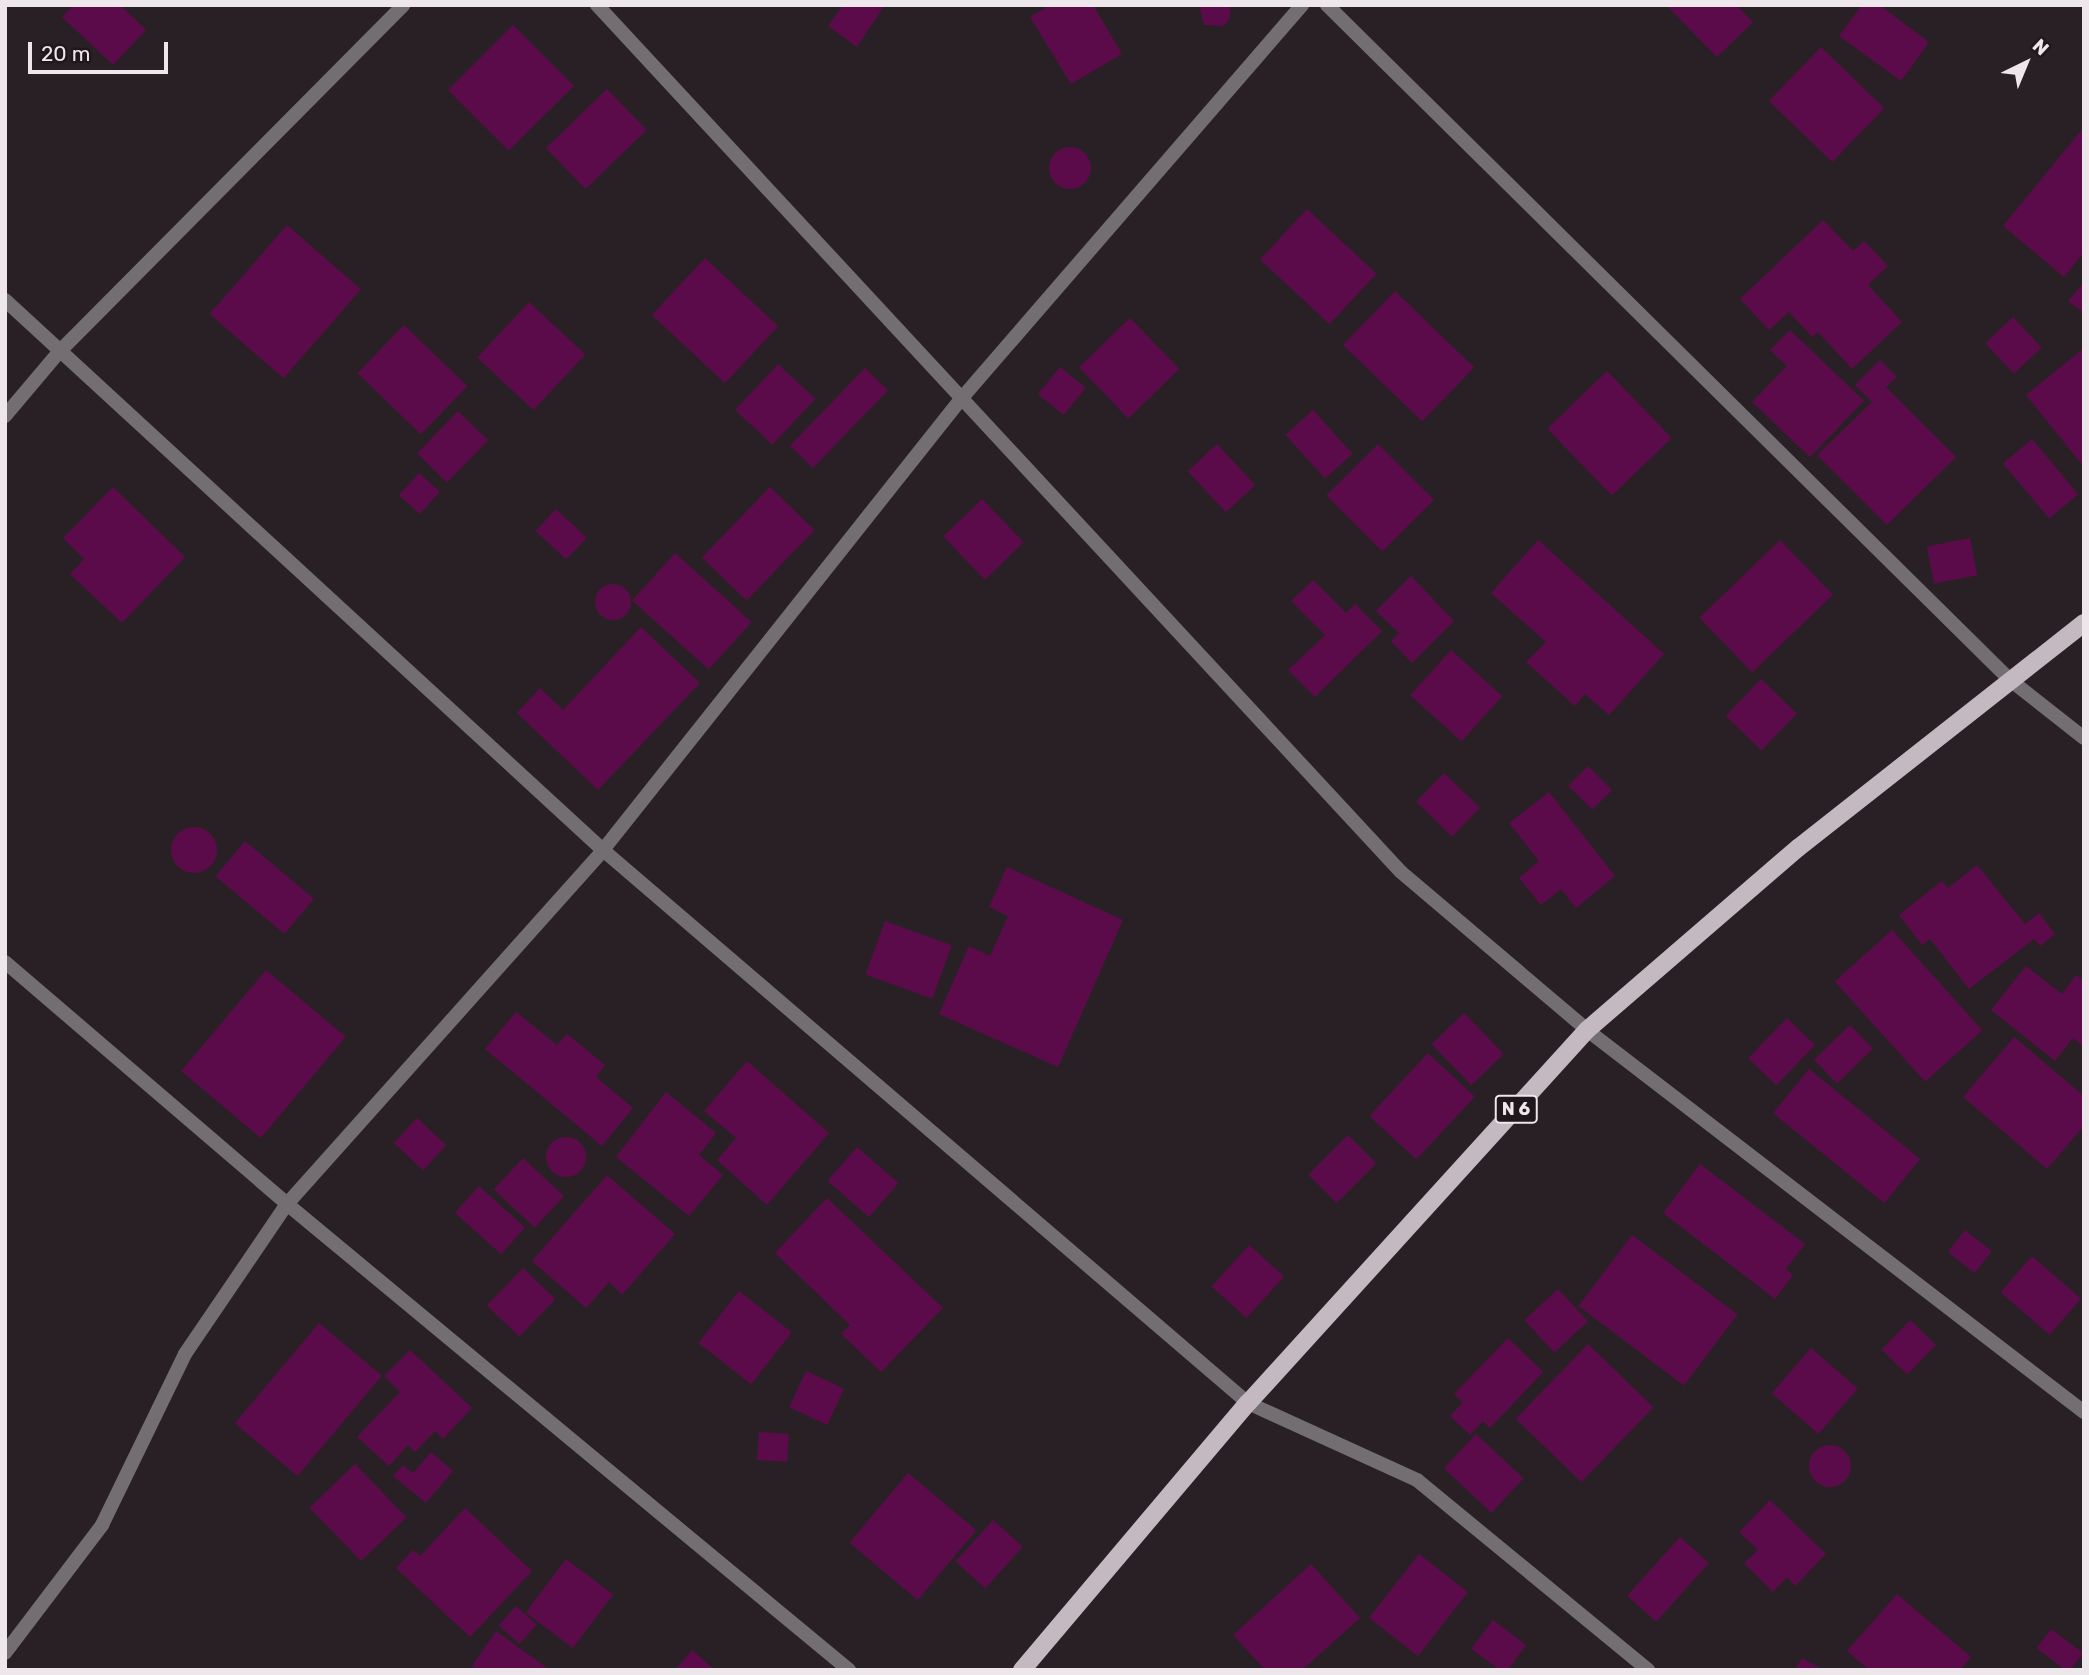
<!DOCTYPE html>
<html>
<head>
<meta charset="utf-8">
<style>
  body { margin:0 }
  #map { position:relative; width:2089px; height:1675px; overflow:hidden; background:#292026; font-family:Rubik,sans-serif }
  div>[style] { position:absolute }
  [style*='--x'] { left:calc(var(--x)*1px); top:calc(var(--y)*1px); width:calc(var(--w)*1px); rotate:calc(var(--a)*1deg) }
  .building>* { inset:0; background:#5b0b49; transform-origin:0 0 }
  .round { border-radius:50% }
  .street>* { height:14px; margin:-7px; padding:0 7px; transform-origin:7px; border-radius:7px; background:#736e71 }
  .primary>* { height:18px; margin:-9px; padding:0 9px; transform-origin:9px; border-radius:9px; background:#c4b9c0 }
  span { translate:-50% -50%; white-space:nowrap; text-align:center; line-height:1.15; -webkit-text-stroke:5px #20171d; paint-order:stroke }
  .shield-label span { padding:2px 5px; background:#20171d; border:2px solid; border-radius:5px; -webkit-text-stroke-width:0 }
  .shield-label { font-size:18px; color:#ede7eb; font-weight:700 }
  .frame { position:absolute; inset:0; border:7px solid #ede7eb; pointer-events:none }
  .north { position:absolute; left:1991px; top:28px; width:70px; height:70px; -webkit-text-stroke:5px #20171d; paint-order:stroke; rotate:43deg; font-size:19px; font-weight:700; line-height:28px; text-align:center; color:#ede7eb }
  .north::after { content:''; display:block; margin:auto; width:24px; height:32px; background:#ede7eb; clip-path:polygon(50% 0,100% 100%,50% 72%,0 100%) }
  .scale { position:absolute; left:28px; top:42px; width:140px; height:32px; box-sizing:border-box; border:4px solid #ede7eb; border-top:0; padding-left:9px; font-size:21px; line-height:24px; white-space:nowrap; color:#ede7eb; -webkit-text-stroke:5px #20171d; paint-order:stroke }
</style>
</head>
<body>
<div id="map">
  <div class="building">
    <div style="clip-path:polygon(73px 5px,120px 5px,146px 30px,113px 65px,62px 17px)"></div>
    <div style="clip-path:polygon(843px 5px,884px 6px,857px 47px,828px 26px)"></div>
    <div style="clip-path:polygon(1050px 5px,1093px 5px,1122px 54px,1071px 84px,1030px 17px)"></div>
    <div style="clip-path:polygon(1199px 5px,1230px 5px,1230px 18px,1224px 26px,1204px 25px)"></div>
    <div style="clip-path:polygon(1666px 5px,1736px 5px,1753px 22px,1717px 57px)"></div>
    <div style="clip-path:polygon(1862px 5px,1879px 5px,1929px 42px,1901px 81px,1839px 36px)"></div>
    <div style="left:513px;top:25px;width:86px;height:92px;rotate:45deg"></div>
    <div style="left:1821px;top:47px;width:88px;height:75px;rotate:44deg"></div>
    <div style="left:607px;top:89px;width:57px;height:85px;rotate:46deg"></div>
    <div style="clip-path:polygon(2084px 127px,2084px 252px,2064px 277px,2003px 226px)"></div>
    <div class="round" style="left:1049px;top:147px;width:42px;height:42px"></div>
    <div style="left:1307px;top:209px;width:95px;height:69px;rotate:43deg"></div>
    <div style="clip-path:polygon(1823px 220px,1853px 251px,1864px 241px,1888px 266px,1868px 285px,1902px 322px,1852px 369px,1818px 332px,1812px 337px,1789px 312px,1769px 330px,1740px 299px)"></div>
    <div style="left:287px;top:225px;width:98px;height:118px;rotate:41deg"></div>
    <div style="left:705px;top:258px;width:100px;height:78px;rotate:43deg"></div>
    <div style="clip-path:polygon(2084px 282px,2084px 313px,2068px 301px)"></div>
    <div style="left:1395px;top:291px;width:110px;height:75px;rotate:44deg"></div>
    <div style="left:529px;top:302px;width:77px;height:76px;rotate:43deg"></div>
    <div style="left:2013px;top:317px;width:42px;height:38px;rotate:47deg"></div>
    <div style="left:1130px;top:318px;width:71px;height:71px;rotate:46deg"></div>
    <div style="left:404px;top:325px;width:88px;height:67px;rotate:44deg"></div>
    <div style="clip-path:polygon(1790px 330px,1864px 401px,1810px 457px,1752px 402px,1787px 366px,1770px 350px)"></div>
    <div style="clip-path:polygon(2084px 348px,2084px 467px,2026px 395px)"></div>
    <div style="clip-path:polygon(1880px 360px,1897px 377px,1886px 387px,1956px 457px,1887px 525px,1817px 455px,1872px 402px,1855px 385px)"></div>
    <div style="left:778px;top:364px;width:51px;height:63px;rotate:43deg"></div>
    <div style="left:1060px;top:367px;width:33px;height:35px;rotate:39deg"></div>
    <div style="left:865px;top:368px;width:32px;height:108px;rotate:44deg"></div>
    <div style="left:1607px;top:371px;width:93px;height:83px;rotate:46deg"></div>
    <div style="left:1313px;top:410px;width:59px;height:37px;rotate:48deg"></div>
    <div style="left:458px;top:411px;width:42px;height:59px;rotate:44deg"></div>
    <div style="left:2032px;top:439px;width:72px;height:38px;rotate:50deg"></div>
    <div style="left:1217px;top:444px;width:56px;height:40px;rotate:47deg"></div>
    <div style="left:1378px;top:444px;width:79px;height:73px;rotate:45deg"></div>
    <div style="left:419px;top:473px;width:28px;height:30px;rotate:42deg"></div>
    <div style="clip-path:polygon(113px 487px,185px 557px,122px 623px,70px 574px,84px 559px,63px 538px)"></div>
    <div style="left:770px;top:487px;width:62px;height:98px;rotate:44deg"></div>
    <div style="left:982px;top:499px;width:60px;height:54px;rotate:46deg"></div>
    <div style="left:556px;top:509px;width:42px;height:30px;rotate:43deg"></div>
    <div style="left:1970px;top:538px;width:38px;height:44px;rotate:79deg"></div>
    <div style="clip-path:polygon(1538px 540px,1664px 654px,1609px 715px,1585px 694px,1575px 706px,1526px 662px,1546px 642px,1491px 593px)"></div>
    <div style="left:1780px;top:540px;width:76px;height:112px;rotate:46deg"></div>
    <div style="left:675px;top:553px;width:103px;height:64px;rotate:42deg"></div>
    <div style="clip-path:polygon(1411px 576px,1454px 621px,1412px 663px,1391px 641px,1399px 633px,1376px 611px)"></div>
    <div style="clip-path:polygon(1313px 580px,1346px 613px,1355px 604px,1382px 631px,1315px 697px,1288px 670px,1325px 635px,1291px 601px)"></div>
    <div class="round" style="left:595px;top:584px;width:36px;height:36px"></div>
    <div style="clip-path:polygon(641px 627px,700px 683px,598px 790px,517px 713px,540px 688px,563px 710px)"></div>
    <div style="left:1451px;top:650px;width:69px;height:61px;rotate:42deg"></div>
    <div style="left:1761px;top:679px;width:50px;height:51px;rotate:44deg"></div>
    <div style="left:1588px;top:766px;width:34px;height:28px;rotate:45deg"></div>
    <div style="left:1444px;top:773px;width:50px;height:40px;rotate:44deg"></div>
    <div style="clip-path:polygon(1549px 792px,1615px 876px,1576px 908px,1561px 889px,1541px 905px,1519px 878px,1539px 861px,1509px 823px)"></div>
    <div class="round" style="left:171px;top:827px;width:46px;height:46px"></div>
    <div style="left:245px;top:841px;width:90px;height:46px;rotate:40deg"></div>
    <div style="clip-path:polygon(1977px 865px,2025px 924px,2039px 913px,2055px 934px,2040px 946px,2034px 939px,1969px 989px,1930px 939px,1922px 945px,1899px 915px,1942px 881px,1948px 888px)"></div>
    <div style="clip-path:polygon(1007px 867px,1123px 920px,1058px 1067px,939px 1014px,969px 946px,990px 956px,1008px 916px,989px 907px)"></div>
    <div style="left:885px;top:921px;width:71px;height:57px;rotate:20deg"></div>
    <div style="left:1892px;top:930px;width:135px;height:77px;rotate:48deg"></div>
    <div style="clip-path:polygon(2026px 966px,2062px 994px,2076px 975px,2084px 981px,2084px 1047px,2073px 1038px,2055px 1061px,1991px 1010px)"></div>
    <div style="left:266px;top:970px;width:104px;height:132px;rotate:40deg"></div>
    <div style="clip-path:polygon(516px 1012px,557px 1045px,567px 1034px,605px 1065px,596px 1077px,633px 1108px,602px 1146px,485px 1049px)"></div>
    <div style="left:1464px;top:1013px;width:57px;height:45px;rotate:46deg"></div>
    <div style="left:1787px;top:1018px;width:39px;height:56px;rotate:44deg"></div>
    <div style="left:1850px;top:1025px;width:33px;height:50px;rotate:46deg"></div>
    <div style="clip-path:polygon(2014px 1037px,2084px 1096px,2084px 1126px,2047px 1169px,1963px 1097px)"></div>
    <div style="left:1428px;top:1053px;width:64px;height:86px;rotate:43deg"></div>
    <div style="clip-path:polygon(747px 1061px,829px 1133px,767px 1205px,717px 1160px,736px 1138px,704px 1111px)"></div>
    <div style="left:1809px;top:1069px;width:143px;height:57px;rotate:39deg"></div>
    <div style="clip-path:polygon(666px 1092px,716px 1133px,699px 1155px,723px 1175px,689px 1216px,616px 1157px)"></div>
    <div style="left:417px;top:1118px;width:40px;height:34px;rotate:43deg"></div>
    <div style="left:1348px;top:1135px;width:40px;height:56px;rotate:45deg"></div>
    <div class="round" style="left:546px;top:1137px;width:40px;height:40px"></div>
    <div style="left:857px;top:1147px;width:55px;height:45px;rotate:41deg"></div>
    <div style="left:523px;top:1158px;width:56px;height:43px;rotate:43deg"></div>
    <div style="clip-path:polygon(1700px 1164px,1805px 1244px,1786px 1269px,1793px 1275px,1775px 1299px,1663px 1213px)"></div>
    <div style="clip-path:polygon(607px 1175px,675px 1234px,622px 1295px,609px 1282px,586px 1308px,532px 1261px)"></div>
    <div style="left:479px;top:1186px;width:62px;height:36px;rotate:42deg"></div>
    <div style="clip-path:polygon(827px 1198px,943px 1308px,881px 1372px,841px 1334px,850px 1325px,775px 1253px)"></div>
    <div style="left:1965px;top:1230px;width:34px;height:28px;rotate:38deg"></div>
    <div style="left:1632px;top:1235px;width:132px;height:89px;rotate:37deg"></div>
    <div style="left:1249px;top:1245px;width:47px;height:56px;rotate:42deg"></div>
    <div style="left:2032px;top:1256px;width:65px;height:48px;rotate:41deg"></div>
    <div style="left:523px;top:1268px;width:45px;height:52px;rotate:44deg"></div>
    <div style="left:1558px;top:1289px;width:44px;height:46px;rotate:47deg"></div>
    <div style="left:739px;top:1291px;width:67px;height:66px;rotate:38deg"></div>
    <div style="left:1910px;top:1320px;width:36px;height:41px;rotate:44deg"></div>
    <div style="left:319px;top:1323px;width:82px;height:131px;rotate:40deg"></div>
    <div style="clip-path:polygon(1508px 1338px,1543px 1372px,1490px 1428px,1483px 1421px,1470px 1435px,1450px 1416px,1463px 1402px,1454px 1394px)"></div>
    <div style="left:1588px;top:1344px;width:91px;height:104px;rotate:44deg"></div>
    <div style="left:1811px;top:1348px;width:62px;height:60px;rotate:41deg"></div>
    <div style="clip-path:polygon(410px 1350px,472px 1408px,443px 1439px,435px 1431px,415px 1452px,408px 1445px,389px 1466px,357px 1437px,400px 1392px,384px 1376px)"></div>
    <div style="left:806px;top:1371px;width:42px;height:40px;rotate:25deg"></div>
    <div style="left:759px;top:1432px;width:30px;height:28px;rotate:4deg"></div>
    <div style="left:1476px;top:1434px;width:65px;height:47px;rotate:43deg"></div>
    <div class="round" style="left:1809px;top:1445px;width:42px;height:42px"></div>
    <div style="clip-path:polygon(431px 1452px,453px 1471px,426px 1503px,393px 1476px,403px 1465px,413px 1473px)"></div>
    <div style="left:355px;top:1464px;width:74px;height:63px;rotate:46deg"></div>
    <div style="left:908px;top:1473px;width:89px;height:91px;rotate:40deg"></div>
    <div style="clip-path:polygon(1770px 1500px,1826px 1554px,1795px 1586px,1787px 1577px,1773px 1592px,1744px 1563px,1758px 1550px,1739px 1532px)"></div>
    <div style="clip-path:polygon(465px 1508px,532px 1571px,470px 1637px,396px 1568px,413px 1550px,420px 1556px)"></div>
    <div style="left:993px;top:1520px;width:40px;height:56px;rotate:42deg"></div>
    <div style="left:1680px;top:1537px;width:39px;height:79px;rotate:42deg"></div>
    <div style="left:1419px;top:1554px;width:62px;height:81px;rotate:38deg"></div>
    <div style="left:566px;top:1559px;width:59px;height:67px;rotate:37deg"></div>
    <div style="clip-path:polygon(1311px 1564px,1360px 1618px,1302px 1670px,1265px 1670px,1233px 1635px)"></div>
    <div style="clip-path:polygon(1897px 1594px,1971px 1657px,1960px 1670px,1869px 1670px,1847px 1651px)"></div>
    <div style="left:516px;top:1606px;width:28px;height:26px;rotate:42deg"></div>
    <div style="clip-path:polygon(1493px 1620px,1526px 1645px,1508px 1670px,1500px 1670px,1471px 1649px)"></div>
    <div style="left:2051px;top:1629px;width:40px;height:24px;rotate:37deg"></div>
    <div style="clip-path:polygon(496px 1631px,550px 1670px,478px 1670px,472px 1666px)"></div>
    <div style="clip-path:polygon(692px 1650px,715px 1670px,675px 1670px)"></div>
    <div style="clip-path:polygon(1802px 1658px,1824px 1670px,1795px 1670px)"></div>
  </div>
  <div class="street">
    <div style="--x:597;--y:5;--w:1182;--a:47.16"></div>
    <div style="--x:1401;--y:872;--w:244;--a:40.3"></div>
    <div style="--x:1587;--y:1030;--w:627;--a:37.55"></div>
    <div style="--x:1327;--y:5;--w:959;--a:44.66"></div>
    <div style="--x:2009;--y:679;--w:95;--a:38.2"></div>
    <div style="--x:5;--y:300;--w:812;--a:42.61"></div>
    <div style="--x:603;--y:850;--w:850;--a:40.61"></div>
    <div style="--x:1248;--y:1403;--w:186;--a:24.5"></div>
    <div style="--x:1417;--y:1480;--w:299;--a:39.4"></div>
    <div style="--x:5;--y:416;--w:85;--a:-49.8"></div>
    <div style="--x:60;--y:351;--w:487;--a:-45.2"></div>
    <div style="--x:5;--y:962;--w:372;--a:40.6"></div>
    <div style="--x:287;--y:1204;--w:730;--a:39.66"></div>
    <div style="--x:5;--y:1653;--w:161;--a:-52.8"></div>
    <div style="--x:102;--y:1525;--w:190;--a:-64.1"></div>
    <div style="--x:185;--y:1354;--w:181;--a:-55.8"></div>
    <div style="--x:287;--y:1204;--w:475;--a:-48.2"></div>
    <div style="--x:603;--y:850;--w:576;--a:-51.56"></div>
    <div style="--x:961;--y:399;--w:521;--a:-49.12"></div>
  </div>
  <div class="primary">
    <div style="--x:1022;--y:1670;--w:350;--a:-49.8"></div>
    <div style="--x:1248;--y:1403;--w:504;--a:-47.73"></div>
    <div style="--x:1587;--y:1030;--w:279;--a:-40.8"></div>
    <div style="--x:1798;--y:848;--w:364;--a:-38.2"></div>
  </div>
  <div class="shield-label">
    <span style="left:1516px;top:1109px">N 6</span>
  </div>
  <div class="frame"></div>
  <div class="north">N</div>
  <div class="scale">20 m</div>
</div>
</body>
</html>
